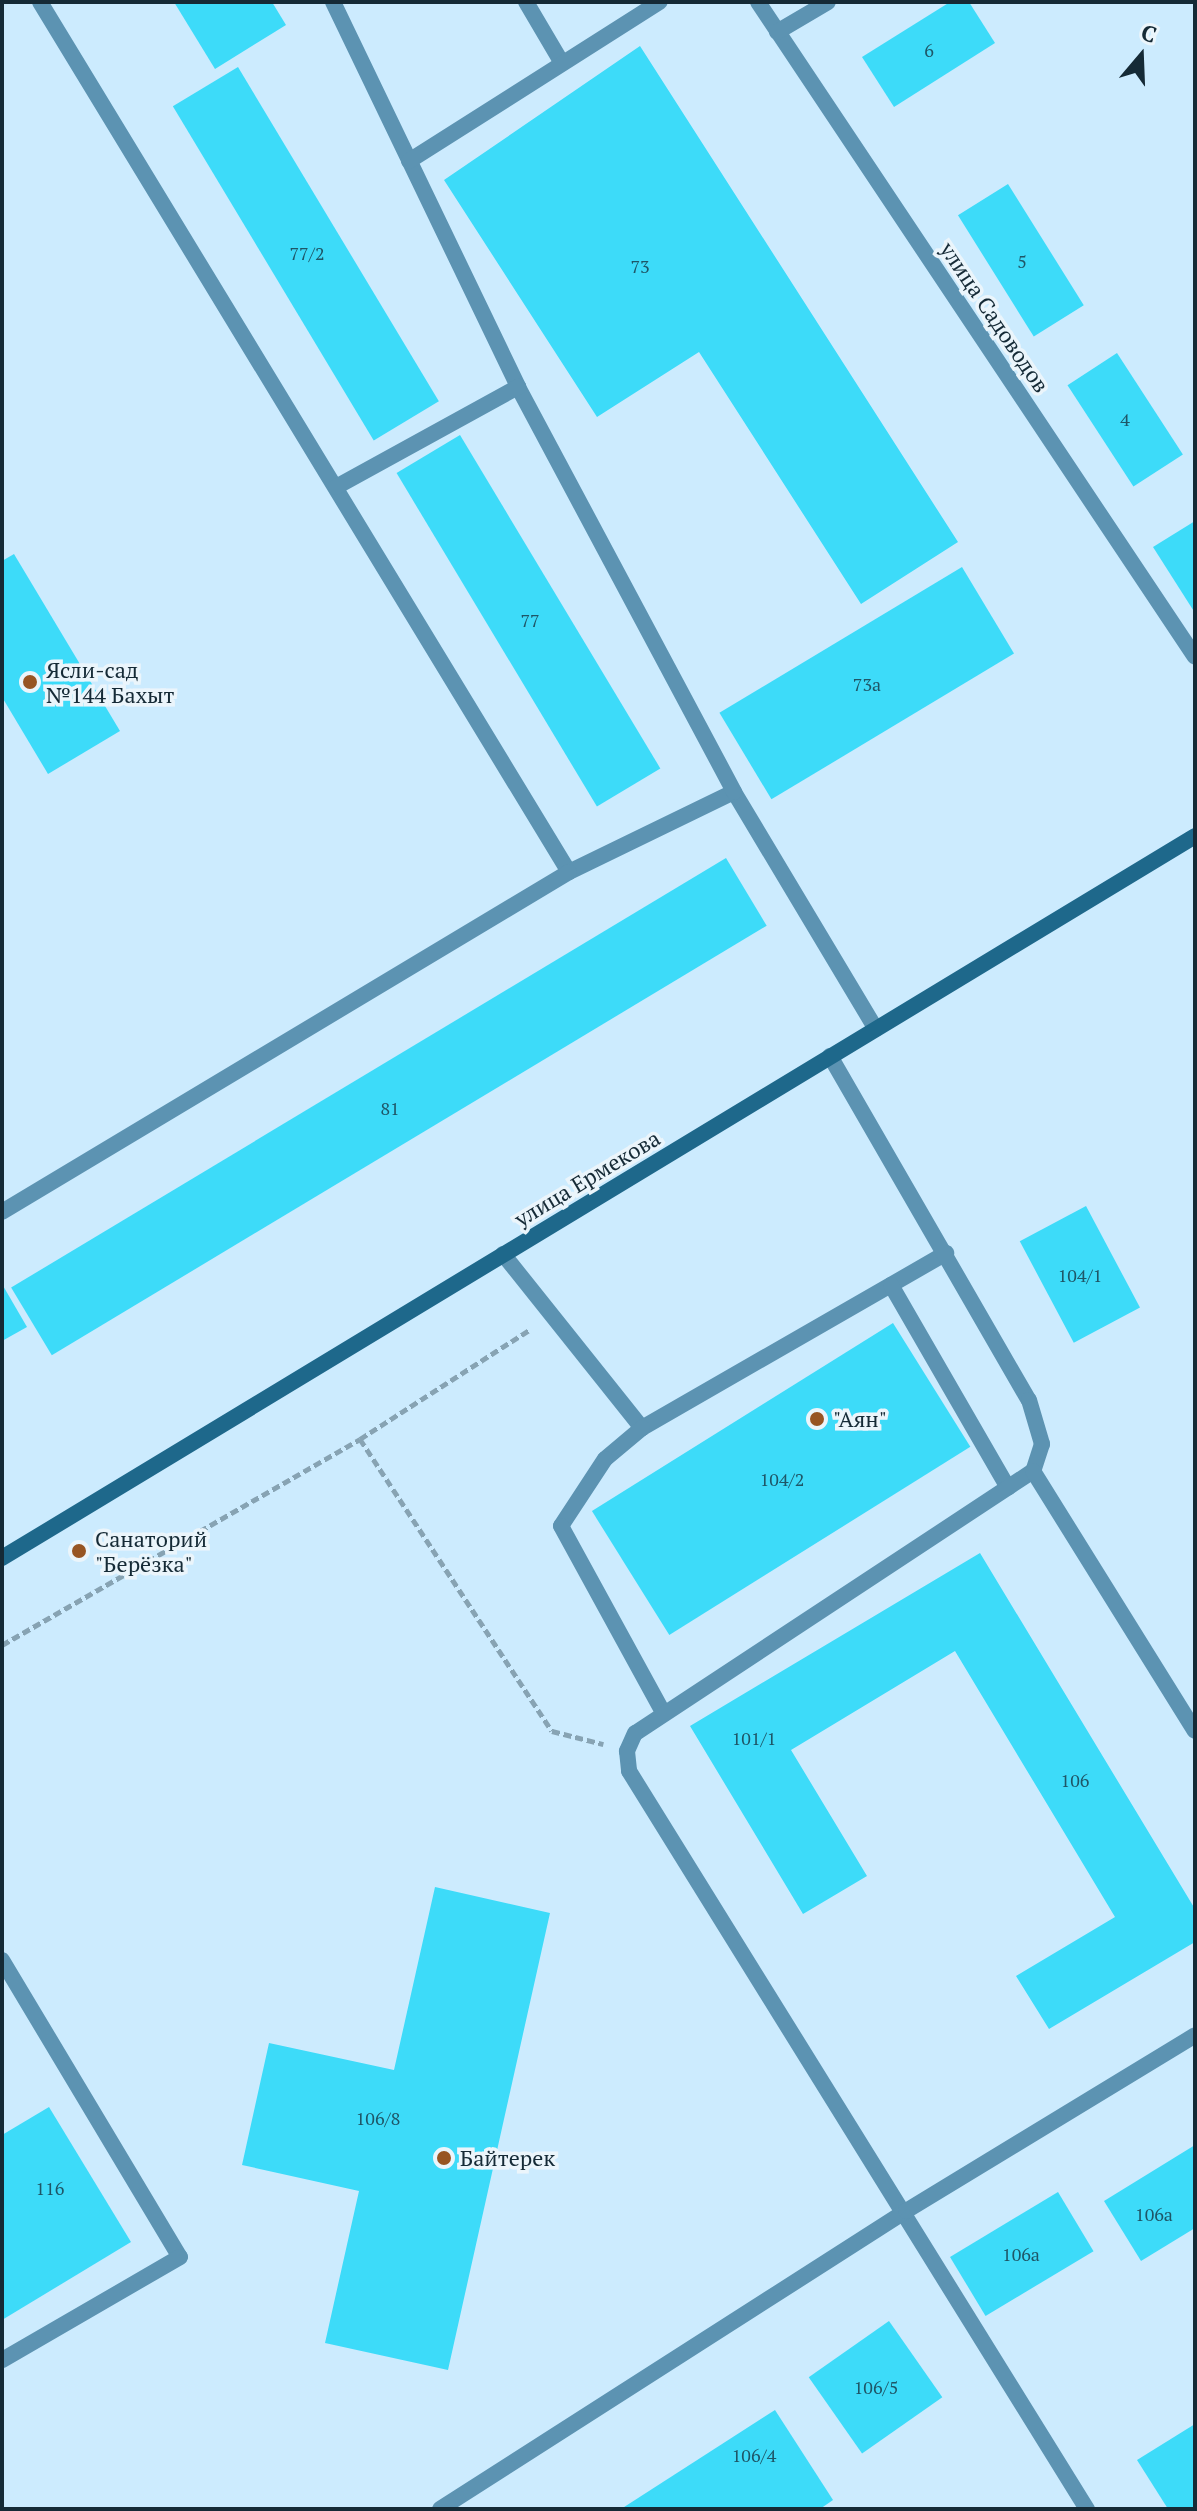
<!DOCTYPE html>
<html>
<head>
<meta charset="utf-8">
<style>
  body { margin:0 }
  #map { position:relative; width:1197px; height:2511px; overflow:hidden; background:#ccebfe; font-family:"PT Serif",serif }
  div>[style] { position:absolute }
  [style*='--x'] { left:calc(var(--x)*1px); top:calc(var(--y)*1px); width:calc(var(--w)*1px); rotate:calc(var(--a)*1deg) }
  .building>* { inset:0; background:#3ddbf9; transform-origin:0 0 }
  .path>* { height:5px; margin-top:-2.5px; transform-origin:0; background:repeating-linear-gradient(90deg,#87a3b3 0 8px,transparent 0 12px) }
  .service>* { height:16px; margin:-8px; padding:0 8px; transform-origin:8px; border-radius:8px; background:#5c93b2 }
  .minor>* { height:16px; margin:-8px; padding:0 8px; transform-origin:8px; border-radius:8px; background:#5c93b2 }
  .secondary>* { height:16px; margin:-8px; padding:0 8px; transform-origin:8px; border-radius:8px; background:#1e688b }
  .dots>* { width:22px; height:22px; translate:-50% -50%; box-sizing:border-box; border:4px solid #ebf5fb; border-radius:50% }
  span { translate:-50% -50%; white-space:nowrap; text-align:center; line-height:1.15; -webkit-text-stroke:7px #ebf5fb; paint-order:stroke }
  .number-label { font-size:18px; color:#1f5667 }
  .number-label span { -webkit-text-stroke-width:0 }
  .street-label { font-size:22px; color:#152a36 }
  .poi-label { font-size:22px; color:#152a36 }
  .left { translate:0 -50%; text-align:left }
  .frame { position:absolute; inset:0; border:4px solid #152a36; pointer-events:none }
  .north { position:absolute; left:1101px; top:16px; width:80px; height:80px; -webkit-text-stroke:6px #ebf5fb; paint-order:stroke; rotate:19deg; font-size:22px; font-weight:700; line-height:32px; text-align:center; color:#152a36 }
  .north::after { content:''; display:block; margin:auto; width:28px; height:36px; background:#152a36; clip-path:polygon(50% 0,100% 100%,50% 72%,0 100%) }
</style>
</head>
<body>
<div id="map">
  <div class="building">
    <div style="clip-path:polygon(174px 2px,272px 2px,286px 25px,215px 69px)"></div>
    <div style="clip-path:polygon(950px 2px,969px 2px,995px 43px,894px 107px,862px 57px)"></div>
    <div style="clip-path:polygon(640px 46px,958px 542px,861px 604px,699px 352px,597px 417px,444px 180px)"></div>
    <div style="left:238px;top:67px;width:390px;height:76px;rotate:59deg"></div>
    <div style="left:1008px;top:184px;width:143px;height:59px;rotate:58deg"></div>
    <div style="left:1117px;top:353px;width:121px;height:59px;rotate:57deg"></div>
    <div style="left:460px;top:435px;width:389px;height:74px;rotate:59deg"></div>
    <div style="clip-path:polygon(1195px 521px,1195px 613px,1153px 547px)"></div>
    <div style="clip-path:polygon(14px 554px,120px 731px,48px 774px,2px 697px,2px 561px)"></div>
    <div style="left:962px;top:567px;width:101px;height:283px;rotate:59deg"></div>
    <div style="left:726px;top:858px;width:79px;height:834px;rotate:59deg"></div>
    <div style="left:1086px;top:1206px;width:115px;height:75px;rotate:62deg"></div>
    <div style="clip-path:polygon(2px 1284px,27px 1327px,2px 1341px)"></div>
    <div style="left:893px;top:1323px;width:146px;height:355px;rotate:58deg"></div>
    <div style="clip-path:polygon(980px 1553px,1195px 1909px,1195px 1942px,1049px 2029px,1016px 1976px,1115px 1917px,955px 1651px,791px 1750px,867px 1876px,803px 1914px,690px 1726px)"></div>
    <div style="clip-path:polygon(435px 1887px,550px 1913px,448px 2370px,325px 2343px,359px 2191px,242px 2165px,269px 2043px,394px 2070px)"></div>
    <div style="clip-path:polygon(49px 2107px,131px 2242px,2px 2320px,2px 2135px)"></div>
    <div style="clip-path:polygon(1195px 2145px,1195px 2228px,1141px 2261px,1104px 2201px)"></div>
    <div style="left:1058px;top:2192px;width:69px;height:126px;rotate:59deg"></div>
    <div style="left:889px;top:2321px;width:93px;height:98px;rotate:55deg"></div>
    <div style="clip-path:polygon(775px 2410px,833px 2500px,820px 2509px,621px 2509px)"></div>
    <div style="clip-path:polygon(1195px 2424px,1195px 2509px,1168px 2509px,1137px 2460px)"></div>
  </div>
  <div class="path">
    <div style="--x:360;--y:1439;--w:203;--a:-32.8"></div>
    <div style="--x:2;--y:1645;--w:413;--a:-29.9"></div>
    <div style="--x:360;--y:1439;--w:349;--a:56.7"></div>
    <div style="--x:552;--y:1731;--w:53;--a:14.3"></div>
  </div>
  <div class="service">
    <div style="--x:40;--y:2;--w:1018;--a:58.7"></div>
    <div style="--x:569;--y:872;--w:183;--a:-25.9"></div>
    <div style="--x:734;--y:792;--w:276;--a:59.1"></div>
    <div style="--x:333;--y:2;--w:427;--a:64.3"></div>
    <div style="--x:518;--y:387;--w:459;--a:61.9"></div>
    <div style="--x:526;--y:2;--w:71;--a:59.5"></div>
    <div style="--x:409;--y:161;--w:297;--a:-32.4"></div>
    <div style="--x:336;--y:487;--w:208;--a:-28.8"></div>
    <div style="--x:2;--y:1212;--w:661;--a:-30.95"></div>
    <div style="--x:503;--y:1254;--w:223;--a:51.4"></div>
    <div style="--x:642;--y:1428;--w:351;--a:-29.9"></div>
    <div style="--x:891;--y:1285;--w:234;--a:60"></div>
    <div style="--x:642;--y:1428;--w:48;--a:140"></div>
    <div style="--x:605;--y:1459;--w:80;--a:123.3"></div>
    <div style="--x:561;--y:1526;--w:214;--a:61.3"></div>
    <div style="--x:1033;--y:1471;--w:476;--a:146.6"></div>
    <div style="--x:635;--y:1733;--w:20;--a:114"></div>
    <div style="--x:627;--y:1751;--w:20;--a:84"></div>
    <div style="--x:629;--y:1771;--w:869;--a:58.18"></div>
    <div style="--x:2;--y:1960;--w:346;--a:59.1"></div>
    <div style="--x:180;--y:2257;--w:206;--a:149.9"></div>
    <div style="--x:440;--y:2509;--w:553;--a:-32.6"></div>
    <div style="--x:906;--y:2211;--w:338;--a:-31.3"></div>
  </div>
  <div class="minor">
    <div style="--x:758;--y:2;--w:787;--a:56.29"></div>
    <div style="--x:777;--y:32;--w:59;--a:-30.5"></div>
    <div style="--x:830;--y:1056;--w:397;--a:60"></div>
    <div style="--x:1029;--y:1400;--w:46;--a:73.5"></div>
    <div style="--x:1042;--y:1444;--w:28;--a:108"></div>
    <div style="--x:1033;--y:1471;--w:306;--a:58.1"></div>
  </div>
  <div class="secondary">
    <div style="--x:2;--y:1558;--w:1394;--a:-31.18"></div>
  </div>
  <div class="dots">
    <div style="left:30px;top:682px;background:#975523"></div>
    <div style="left:817px;top:1419px;background:#975523"></div>
    <div style="left:79px;top:1551px;background:#975523"></div>
    <div style="left:444px;top:2158px;background:#975523"></div>
  </div>
  <div class="number-label">
    <span style="left:929px;top:50px">6</span>
    <span style="left:307px;top:253px">77/2</span>
    <span style="left:1022px;top:261px">5</span>
    <span style="left:640px;top:266px">73</span>
    <span style="left:1125px;top:419px">4</span>
    <span style="left:530px;top:620px">77</span>
    <span style="left:867px;top:684px">73а</span>
    <span style="left:390px;top:1108px">81</span>
    <span style="left:1080px;top:1275px">104/1</span>
    <span style="left:782px;top:1479px">104/2</span>
    <span style="left:754px;top:1738px">101/1</span>
    <span style="left:1075px;top:1780px">106</span>
    <span style="left:378px;top:2118px">106/8</span>
    <span style="left:50px;top:2188px">116</span>
    <span style="left:1154px;top:2214px">106а</span>
    <span style="left:1021px;top:2254px">106а</span>
    <span style="left:876px;top:2387px">106/5</span>
    <span style="left:754px;top:2455px">106/4</span>
  </div>
  <div class="street-label">
    <span style="left:995px;top:317px;rotate:56deg">улица Садоводов</span>
    <span style="left:587px;top:1178px;rotate:-31deg">улица Ермекова</span>
  </div>
  <div class="poi-label">
    <span class="left" style="left:46px;top:682px">Ясли-сад<br>№144 Бахыт</span>
    <span class="left" style="left:833px;top:1419px">"Аян"</span>
    <span class="left" style="left:95px;top:1551px">Санаторий<br>"Берёзка"</span>
    <span class="left" style="left:460px;top:2158px">Байтерек</span>
  </div>
  <div class="frame"></div>
  <div class="north">С</div>
</div>
</body>
</html>
